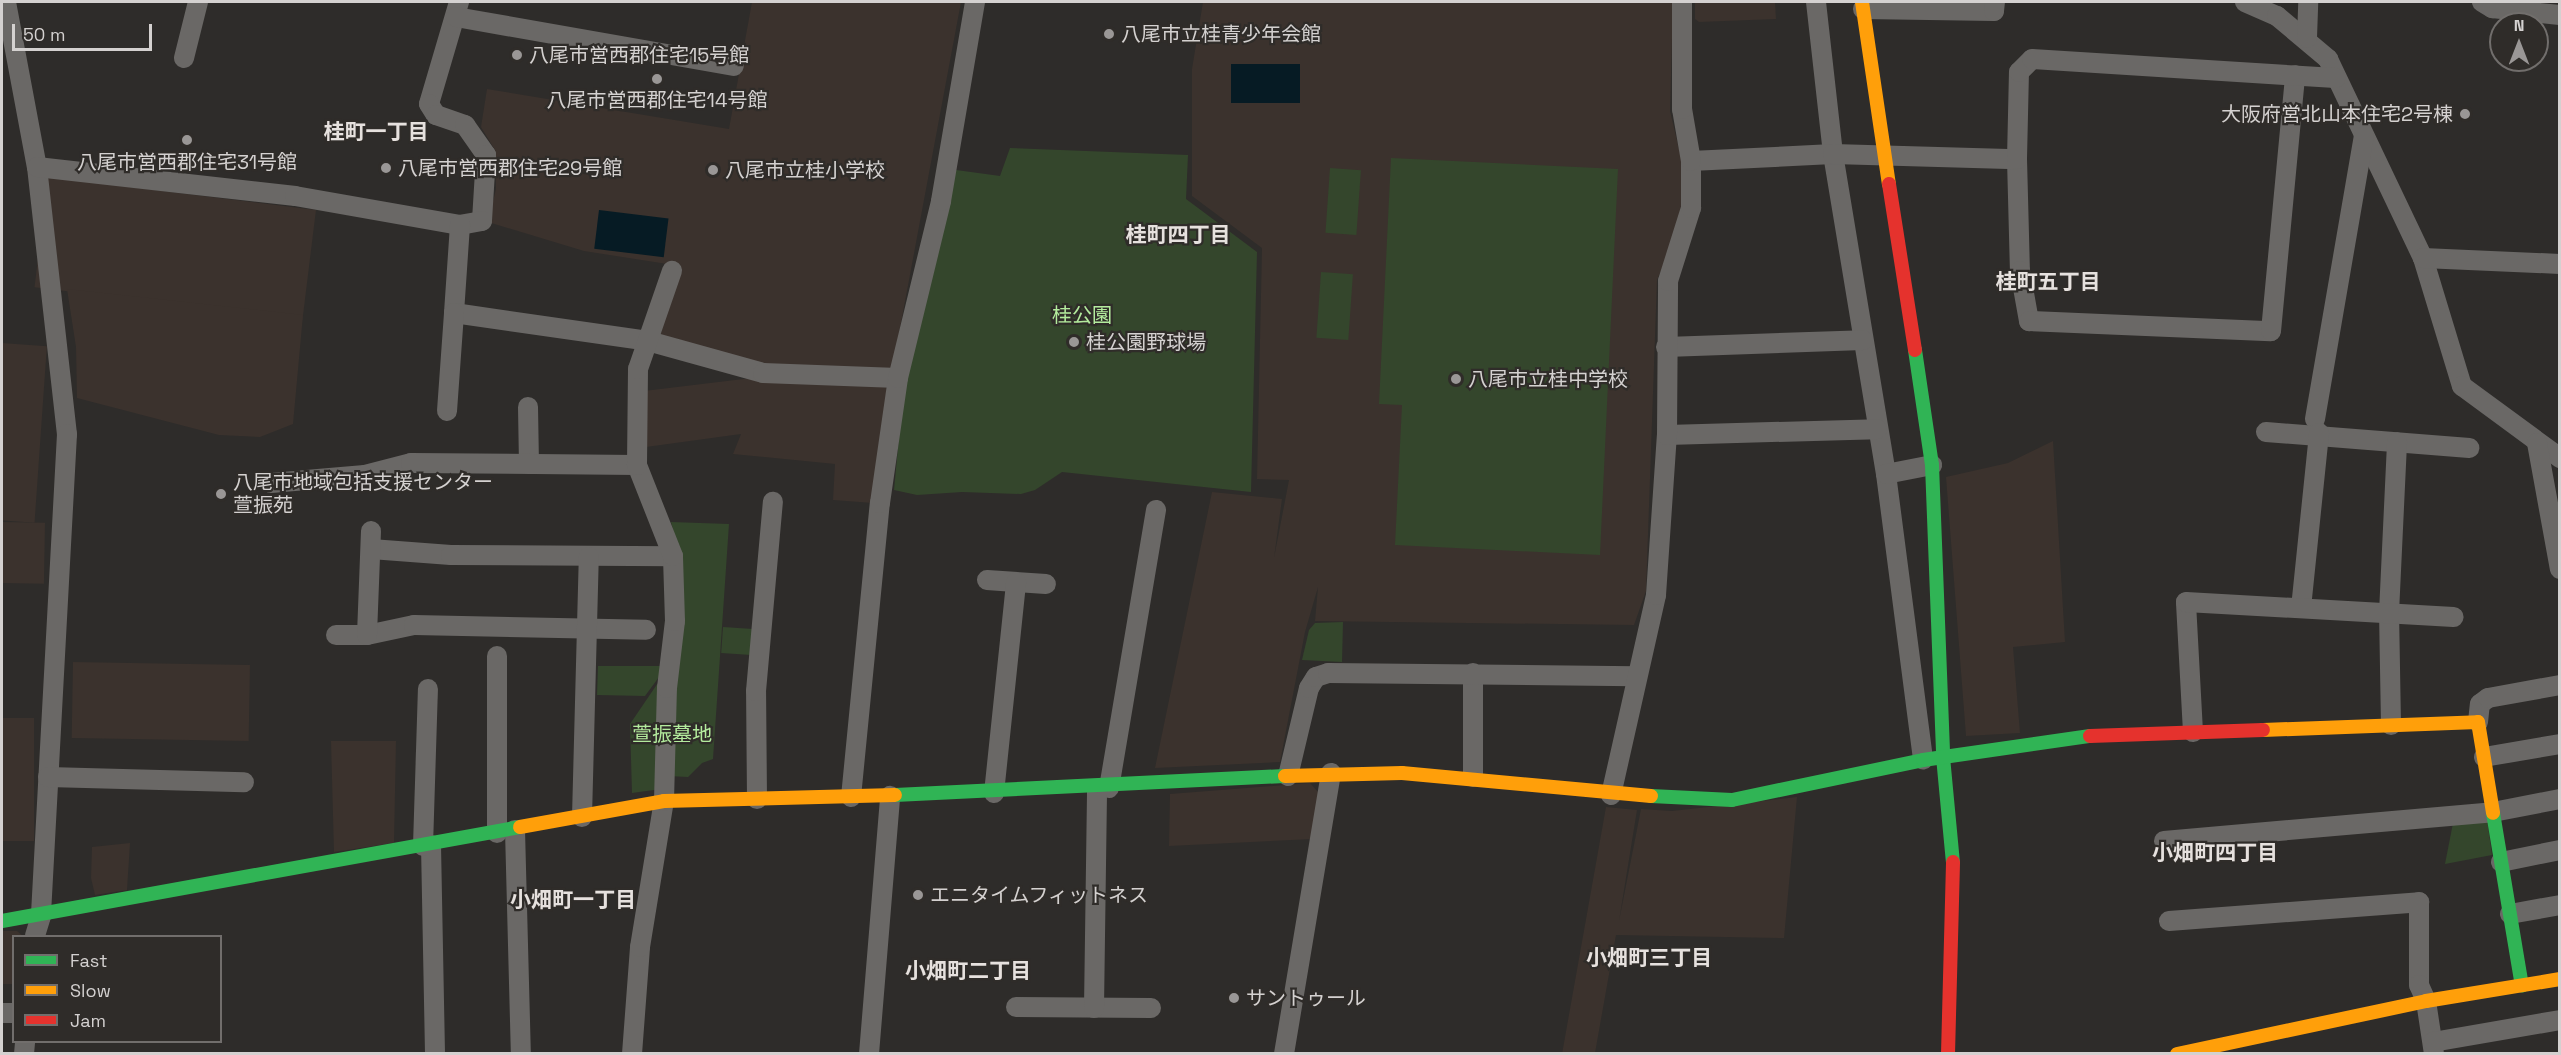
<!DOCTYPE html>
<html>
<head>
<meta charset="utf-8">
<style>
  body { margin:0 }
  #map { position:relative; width:2561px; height:1055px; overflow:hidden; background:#2e2c2a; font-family:"Space Grotesk","Noto Sans JP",sans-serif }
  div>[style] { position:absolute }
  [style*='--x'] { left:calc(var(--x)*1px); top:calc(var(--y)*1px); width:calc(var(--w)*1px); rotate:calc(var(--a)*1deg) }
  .built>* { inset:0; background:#3b322d; transform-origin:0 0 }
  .green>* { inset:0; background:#34462c; transform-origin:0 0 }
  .water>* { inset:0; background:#061b24; transform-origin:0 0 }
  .street>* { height:20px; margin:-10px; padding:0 10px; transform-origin:10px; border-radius:10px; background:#6a6866 }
  .fast>* { height:14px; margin:-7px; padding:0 7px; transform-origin:7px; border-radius:7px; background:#30b455 }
  .slow>* { height:14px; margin:-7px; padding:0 7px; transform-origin:7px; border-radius:7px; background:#ff9f0a }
  .jam>* { height:14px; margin:-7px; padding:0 7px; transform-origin:7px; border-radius:7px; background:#e5322d }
  .dots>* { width:16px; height:16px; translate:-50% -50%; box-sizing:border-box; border:3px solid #2f2c29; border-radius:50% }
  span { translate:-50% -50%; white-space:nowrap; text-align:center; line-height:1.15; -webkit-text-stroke:4.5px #2f2c29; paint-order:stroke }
  .poi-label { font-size:20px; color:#d4d1d0 }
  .left { translate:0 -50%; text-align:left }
  .right { translate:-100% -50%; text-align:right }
  .park-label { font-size:20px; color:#b3eb9d }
  .neighbourhood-label { font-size:21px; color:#e6e1de; font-weight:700 }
  .frame { position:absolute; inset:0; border:3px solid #d4d1d0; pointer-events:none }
  .legend { position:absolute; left:12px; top:935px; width:210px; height:108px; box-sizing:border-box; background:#2f2c29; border:2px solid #716e6c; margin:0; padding:8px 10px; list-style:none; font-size:18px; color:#d4d1d0 }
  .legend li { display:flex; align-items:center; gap:12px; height:30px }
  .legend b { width:30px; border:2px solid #716e6c }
  .north { position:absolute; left:2489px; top:12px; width:60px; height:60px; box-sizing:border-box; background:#2f2c29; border:2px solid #716e6c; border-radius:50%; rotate:0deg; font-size:16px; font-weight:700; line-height:24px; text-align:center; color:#d4d1d0 }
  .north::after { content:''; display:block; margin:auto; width:21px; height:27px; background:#9a9796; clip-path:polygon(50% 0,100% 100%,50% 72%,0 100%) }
  .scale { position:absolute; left:12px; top:24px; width:140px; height:27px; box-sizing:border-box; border:3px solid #d4d1d0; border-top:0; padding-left:8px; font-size:18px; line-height:21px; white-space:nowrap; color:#d4d1d0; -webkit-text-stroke:4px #2f2c29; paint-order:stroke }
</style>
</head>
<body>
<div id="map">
  <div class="built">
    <div style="clip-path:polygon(752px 2px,961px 2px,892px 371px,764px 366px,660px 336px,680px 266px,584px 251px,488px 222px,496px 189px,495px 150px,481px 127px,487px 89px,729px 129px)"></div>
    <div style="clip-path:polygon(1203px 2px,1673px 2px,1670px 111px,1682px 162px,1681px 206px,1674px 240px,1657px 280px,1646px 591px,1634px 625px,1315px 621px,1318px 587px,1305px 632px,1280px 762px,1155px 768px,1212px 492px,1282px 499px,1274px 558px,1289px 480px,1257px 479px,1262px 248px,1192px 196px,1192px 69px)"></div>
    <div style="clip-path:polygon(1695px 2px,1775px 2px,1776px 19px,1699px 22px,1695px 19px)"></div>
    <div style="left:48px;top:177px;width:270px;height:111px;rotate:7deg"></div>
    <div style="clip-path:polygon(67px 289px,303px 315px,293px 424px,260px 437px,219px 435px,77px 398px,76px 347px)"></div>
    <div style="left:2px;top:343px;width:45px;height:177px;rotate:4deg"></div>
    <div style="clip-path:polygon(760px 377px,887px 386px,873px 503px,833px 500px,835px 464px,733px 454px,741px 434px,646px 447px,644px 391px)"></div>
    <div style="clip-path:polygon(2053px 441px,2065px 642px,2013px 647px,2020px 733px,1966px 736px,1946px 477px,2008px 463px)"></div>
    <div style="left:2px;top:522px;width:43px;height:61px;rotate:1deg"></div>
    <div style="left:73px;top:662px;width:177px;height:76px;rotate:1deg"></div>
    <div style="left:2px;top:718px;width:32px;height:123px"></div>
    <div style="clip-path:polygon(331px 741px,396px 741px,394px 843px,334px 852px)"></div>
    <div style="clip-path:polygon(1310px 783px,1319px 793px,1313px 839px,1169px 846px,1170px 794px)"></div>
    <div style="clip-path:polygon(1797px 797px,1784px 938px,1616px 935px,1595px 1053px,1562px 1054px,1606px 807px,1637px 810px,1619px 921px,1641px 809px,1672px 811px)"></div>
    <div style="clip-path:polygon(130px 843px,127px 890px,95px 895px,91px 878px,92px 847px)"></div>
    <div style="clip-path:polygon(2px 931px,17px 931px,23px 936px,14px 936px,13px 984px,2px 984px)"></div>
  </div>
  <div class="green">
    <div style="clip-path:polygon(1010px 148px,1188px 155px,1186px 199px,1257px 252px,1251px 492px,1062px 472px,1035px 490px,1021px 494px,962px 492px,917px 495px,894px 490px,903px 395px,956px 170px,1000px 176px)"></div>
    <div style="clip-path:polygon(1391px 158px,1618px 169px,1600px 555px,1395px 545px,1402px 405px,1379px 404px)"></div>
    <div style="left:1330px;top:168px;width:31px;height:65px;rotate:4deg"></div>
    <div style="left:1321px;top:272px;width:32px;height:66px;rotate:4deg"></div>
    <div style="clip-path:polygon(671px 522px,729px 524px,713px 759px,702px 763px,688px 777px,668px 776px,661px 789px,632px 793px,630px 724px,664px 674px,677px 544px)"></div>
    <div style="clip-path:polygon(1343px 622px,1342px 662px,1302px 660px,1309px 630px,1315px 623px)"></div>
    <div style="left:723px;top:627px;width:30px;height:26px;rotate:4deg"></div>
    <div style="clip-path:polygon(598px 666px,662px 666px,662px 673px,645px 696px,597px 695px)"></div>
    <div style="clip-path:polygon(2487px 819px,2492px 855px,2445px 864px,2453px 823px)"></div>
  </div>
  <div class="water">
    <div style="left:1231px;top:64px;width:69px;height:39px"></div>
    <div style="left:599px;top:210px;width:70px;height:39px;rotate:7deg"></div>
  </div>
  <div class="street">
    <div style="--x:6;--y:2;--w:168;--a:79.4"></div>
    <div style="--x:37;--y:167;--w:269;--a:83.6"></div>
    <div style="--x:67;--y:434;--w:483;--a:93.1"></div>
    <div style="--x:41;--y:916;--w:21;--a:107"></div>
    <div style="--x:459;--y:2;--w:106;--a:106.4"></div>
    <div style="--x:429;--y:104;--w:13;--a:58"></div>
    <div style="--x:436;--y:115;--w:31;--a:19"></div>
    <div style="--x:465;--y:125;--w:37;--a:55"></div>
    <div style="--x:486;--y:155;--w:66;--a:93.5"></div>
    <div style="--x:482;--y:221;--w:22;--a:170"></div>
    <div style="--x:1816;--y:2;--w:153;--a:83.6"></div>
    <div style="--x:1833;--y:154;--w:324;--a:80.6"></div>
    <div style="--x:1886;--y:474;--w:288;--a:82.6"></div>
    <div style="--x:2245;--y:2;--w:35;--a:24"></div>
    <div style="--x:2277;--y:16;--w:67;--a:40.1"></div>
    <div style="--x:2328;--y:59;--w:221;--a:64.5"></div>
    <div style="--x:2423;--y:258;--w:134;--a:73.1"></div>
    <div style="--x:2462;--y:386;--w:122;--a:36.3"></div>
    <div style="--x:2482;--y:2;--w:12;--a:31"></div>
    <div style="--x:2492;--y:8;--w:68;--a:5.9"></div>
    <div style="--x:1863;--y:9;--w:131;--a:0.9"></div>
    <div style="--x:1994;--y:11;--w:9;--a:-84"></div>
    <div style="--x:456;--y:17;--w:282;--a:10"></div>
    <div style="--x:2307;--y:38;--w:36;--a:-88"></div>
    <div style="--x:184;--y:58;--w:58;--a:-76"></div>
    <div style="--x:2017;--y:159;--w:112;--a:88.5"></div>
    <div style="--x:2020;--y:271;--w:51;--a:79.8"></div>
    <div style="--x:2029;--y:321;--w:242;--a:2.4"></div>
    <div style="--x:2271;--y:331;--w:257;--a:-84.6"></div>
    <div style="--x:1691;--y:161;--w:142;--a:-2.8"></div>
    <div style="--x:1833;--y:154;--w:184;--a:1.6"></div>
    <div style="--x:2017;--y:159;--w:87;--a:-88.7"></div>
    <div style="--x:2019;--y:72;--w:18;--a:-45"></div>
    <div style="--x:2032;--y:59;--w:304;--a:3.6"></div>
    <div style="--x:37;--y:167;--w:260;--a:6.4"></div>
    <div style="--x:295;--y:196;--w:168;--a:10"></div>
    <div style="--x:460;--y:225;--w:88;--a:93.9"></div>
    <div style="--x:454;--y:313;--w:196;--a:8.2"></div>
    <div style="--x:648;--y:341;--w:119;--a:15.5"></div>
    <div style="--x:763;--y:373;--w:135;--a:2.1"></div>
    <div style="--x:2423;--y:258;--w:137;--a:2.5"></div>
    <div style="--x:1666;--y:347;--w:197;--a:-2"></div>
    <div style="--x:528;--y:407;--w:57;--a:89"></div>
    <div style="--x:447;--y:411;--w:98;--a:-85.9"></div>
    <div style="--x:2315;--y:419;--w:287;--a:-80.2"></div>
    <div style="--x:2266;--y:432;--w:204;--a:4.5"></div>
    <div style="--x:1667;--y:435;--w:210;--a:-1.6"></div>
    <div style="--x:2537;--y:443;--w:128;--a:79.7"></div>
    <div style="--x:1886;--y:474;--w:47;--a:-11.1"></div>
    <div style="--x:271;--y:483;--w:94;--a:-4.9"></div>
    <div style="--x:365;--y:475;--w:48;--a:-14.6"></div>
    <div style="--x:411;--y:463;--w:226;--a:0.5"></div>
    <div style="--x:371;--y:549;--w:80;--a:4.3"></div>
    <div style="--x:451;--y:555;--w:222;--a:0.3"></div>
    <div style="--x:987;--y:580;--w:59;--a:3.9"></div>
    <div style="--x:2301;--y:608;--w:176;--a:-84.1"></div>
    <div style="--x:336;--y:635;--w:31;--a:0"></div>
    <div style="--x:367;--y:635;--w:48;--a:-12"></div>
    <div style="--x:414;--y:625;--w:232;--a:1.2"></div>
    <div style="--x:367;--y:635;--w:104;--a:-87.8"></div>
    <div style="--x:1473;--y:673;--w:104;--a:90"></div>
    <div style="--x:2478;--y:722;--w:18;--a:-84"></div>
    <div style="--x:2480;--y:704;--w:10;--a:-37"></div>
    <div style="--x:2488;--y:698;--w:73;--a:-10.2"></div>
    <div style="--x:2391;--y:725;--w:112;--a:-91"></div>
    <div style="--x:2389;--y:613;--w:171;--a:-87.3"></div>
    <div style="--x:2193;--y:732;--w:130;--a:-93.1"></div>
    <div style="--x:2186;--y:602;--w:268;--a:3.2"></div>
    <div style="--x:2484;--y:757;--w:77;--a:-9.7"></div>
    <div style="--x:1288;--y:776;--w:90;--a:-76.6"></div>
    <div style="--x:1309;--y:688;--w:13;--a:-58"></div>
    <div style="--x:1316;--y:677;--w:13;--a:-18"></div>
    <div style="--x:1328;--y:673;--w:307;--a:0.6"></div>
    <div style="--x:48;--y:777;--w:196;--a:1.5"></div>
    <div style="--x:1109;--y:788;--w:282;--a:-80.4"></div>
    <div style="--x:994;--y:793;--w:212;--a:-84"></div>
    <div style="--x:1611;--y:795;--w:205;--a:-77.3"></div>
    <div style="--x:1656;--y:595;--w:160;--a:-86.1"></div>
    <div style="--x:1667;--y:435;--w:154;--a:-89.6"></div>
    <div style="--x:1668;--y:281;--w:77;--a:-72.5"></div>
    <div style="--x:1691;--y:208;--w:47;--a:-90"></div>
    <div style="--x:1691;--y:161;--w:53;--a:-99.8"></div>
    <div style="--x:1682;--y:109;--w:107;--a:-90"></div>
    <div style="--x:851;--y:797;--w:295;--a:-84.4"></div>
    <div style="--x:880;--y:503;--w:126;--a:-81.8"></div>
    <div style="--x:898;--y:378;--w:182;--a:-76.3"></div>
    <div style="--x:941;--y:201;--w:202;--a:-80.3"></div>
    <div style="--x:757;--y:799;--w:108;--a:-90.5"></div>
    <div style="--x:756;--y:691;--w:190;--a:-84.9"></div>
    <div style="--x:582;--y:817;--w:260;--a:-88.5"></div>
    <div style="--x:515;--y:830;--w:224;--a:88.5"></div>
    <div style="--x:497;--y:833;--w:177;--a:-90"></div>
    <div style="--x:2164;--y:841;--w:330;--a:-5"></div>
    <div style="--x:2493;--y:812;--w:68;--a:-11"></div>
    <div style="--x:431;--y:845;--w:209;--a:88.9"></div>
    <div style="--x:423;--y:846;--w:157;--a:-88.2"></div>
    <div style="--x:2501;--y:862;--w:60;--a:-11.5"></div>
    <div style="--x:2510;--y:914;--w:51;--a:-10.2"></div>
    <div style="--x:2169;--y:921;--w:251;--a:-4.3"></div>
    <div style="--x:2419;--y:902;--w:83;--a:90"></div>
    <div style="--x:2419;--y:985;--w:17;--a:66"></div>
    <div style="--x:2426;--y:1001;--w:54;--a:81.4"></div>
    <div style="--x:1016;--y:1007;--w:135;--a:0.4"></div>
    <div style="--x:1094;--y:1008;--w:219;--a:-89.2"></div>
    <div style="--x:2;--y:1013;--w:12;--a:0"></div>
    <div style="--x:2433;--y:1042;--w:129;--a:-9.8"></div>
    <div style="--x:24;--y:1054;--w:12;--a:-85"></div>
    <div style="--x:632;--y:1054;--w:107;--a:-85.7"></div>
    <div style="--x:640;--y:947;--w:148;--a:-80.7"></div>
    <div style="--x:664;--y:801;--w:113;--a:-88.5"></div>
    <div style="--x:667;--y:688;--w:67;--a:-83.2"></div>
    <div style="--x:675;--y:621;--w:65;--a:-91.8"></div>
    <div style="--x:673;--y:556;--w:98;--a:-111.6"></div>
    <div style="--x:637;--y:465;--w:96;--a:-89.4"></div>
    <div style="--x:638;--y:369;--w:104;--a:-70.9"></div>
    <div style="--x:869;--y:1054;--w:259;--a:-85.3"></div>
    <div style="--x:1284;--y:1054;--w:285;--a:-80.5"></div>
  </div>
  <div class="fast">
    <div style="--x:1915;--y:350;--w:116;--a:81.6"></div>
    <div style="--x:1932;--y:465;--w:292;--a:87.8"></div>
    <div style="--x:1943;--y:757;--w:105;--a:84.6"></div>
    <div style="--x:895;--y:795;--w:390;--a:-2.8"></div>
    <div style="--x:1651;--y:796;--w:81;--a:2.8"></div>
    <div style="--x:1732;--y:800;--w:195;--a:-11.8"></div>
    <div style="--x:1923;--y:760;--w:169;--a:-8.2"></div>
    <div style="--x:2493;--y:813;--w:175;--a:80.5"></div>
    <div style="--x:2;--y:921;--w:526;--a:-10.29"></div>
  </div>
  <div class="slow">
    <div style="--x:1862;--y:2;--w:184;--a:81.6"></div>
    <div style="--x:2263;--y:730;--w:215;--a:-2.1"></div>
    <div style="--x:2478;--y:722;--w:92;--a:80.6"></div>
    <div style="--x:1285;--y:776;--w:117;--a:-1.5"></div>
    <div style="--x:1402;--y:773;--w:250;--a:5.3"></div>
    <div style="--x:520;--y:827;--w:146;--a:-10.2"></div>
    <div style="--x:664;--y:801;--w:231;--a:-1.5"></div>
    <div style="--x:2177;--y:1054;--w:255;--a:-12"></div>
    <div style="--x:2426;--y:1001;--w:136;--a:-9.3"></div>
  </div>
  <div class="jam">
    <div style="--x:1889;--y:184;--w:168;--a:81.1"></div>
    <div style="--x:2090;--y:736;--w:173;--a:-2"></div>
    <div style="--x:1948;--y:1054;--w:192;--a:-88.5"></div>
  </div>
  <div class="dots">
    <div style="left:1109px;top:34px;background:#9a9796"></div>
    <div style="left:517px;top:55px;background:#9a9796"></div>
    <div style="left:657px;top:79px;background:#9a9796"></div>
    <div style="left:2465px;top:114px;background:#9a9796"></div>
    <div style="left:187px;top:140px;background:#9a9796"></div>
    <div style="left:386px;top:168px;background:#9a9796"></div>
    <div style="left:713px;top:170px;background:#9a9796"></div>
    <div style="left:1074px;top:342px;background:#9a9796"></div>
    <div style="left:1456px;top:379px;background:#9a9796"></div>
    <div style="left:221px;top:494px;background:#9a9796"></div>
    <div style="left:918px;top:895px;background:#9a9796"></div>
    <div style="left:1234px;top:998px;background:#9a9796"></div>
  </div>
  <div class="poi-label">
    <span class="left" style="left:1121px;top:34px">八尾市立桂青少年会館</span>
    <span class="left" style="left:529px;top:55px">八尾市営西郡住宅15号館</span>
    <span style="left:657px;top:100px">八尾市営西郡住宅14号館</span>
    <span class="right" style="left:2453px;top:114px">大阪府営北山本住宅2号棟</span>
    <span style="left:187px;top:162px">八尾市営西郡住宅31号館</span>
    <span class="left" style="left:398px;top:168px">八尾市営西郡住宅29号館</span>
    <span class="left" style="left:725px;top:170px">八尾市立桂小学校</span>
    <span class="left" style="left:1086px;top:342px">桂公園野球場</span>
    <span class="left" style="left:1468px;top:379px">八尾市立桂中学校</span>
    <span class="left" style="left:233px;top:494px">八尾市地域包括支援センター<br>萱振苑</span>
    <span class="left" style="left:930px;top:895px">エニタイムフィットネス</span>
    <span class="left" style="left:1246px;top:998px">サントゥール</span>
  </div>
  <div class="park-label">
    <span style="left:1082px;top:315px">桂公園</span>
    <span style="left:672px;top:734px">萱振墓地</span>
  </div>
  <div class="neighbourhood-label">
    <span style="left:376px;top:132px">桂町一丁目</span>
    <span style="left:1178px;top:235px">桂町四丁目</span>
    <span style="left:2048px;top:282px">桂町五丁目</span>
    <span style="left:2215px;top:853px">小畑町四丁目</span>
    <span style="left:573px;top:900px">小畑町一丁目</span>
    <span style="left:1649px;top:958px">小畑町三丁目</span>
    <span style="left:968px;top:971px">小畑町二丁目</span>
  </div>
  <div class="frame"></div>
  <ul class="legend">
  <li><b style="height:8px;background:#30b455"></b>Fast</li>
  <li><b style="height:8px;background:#ff9f0a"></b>Slow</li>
  <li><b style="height:8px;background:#e5322d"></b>Jam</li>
  </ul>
  <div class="north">N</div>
  <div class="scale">50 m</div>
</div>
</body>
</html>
